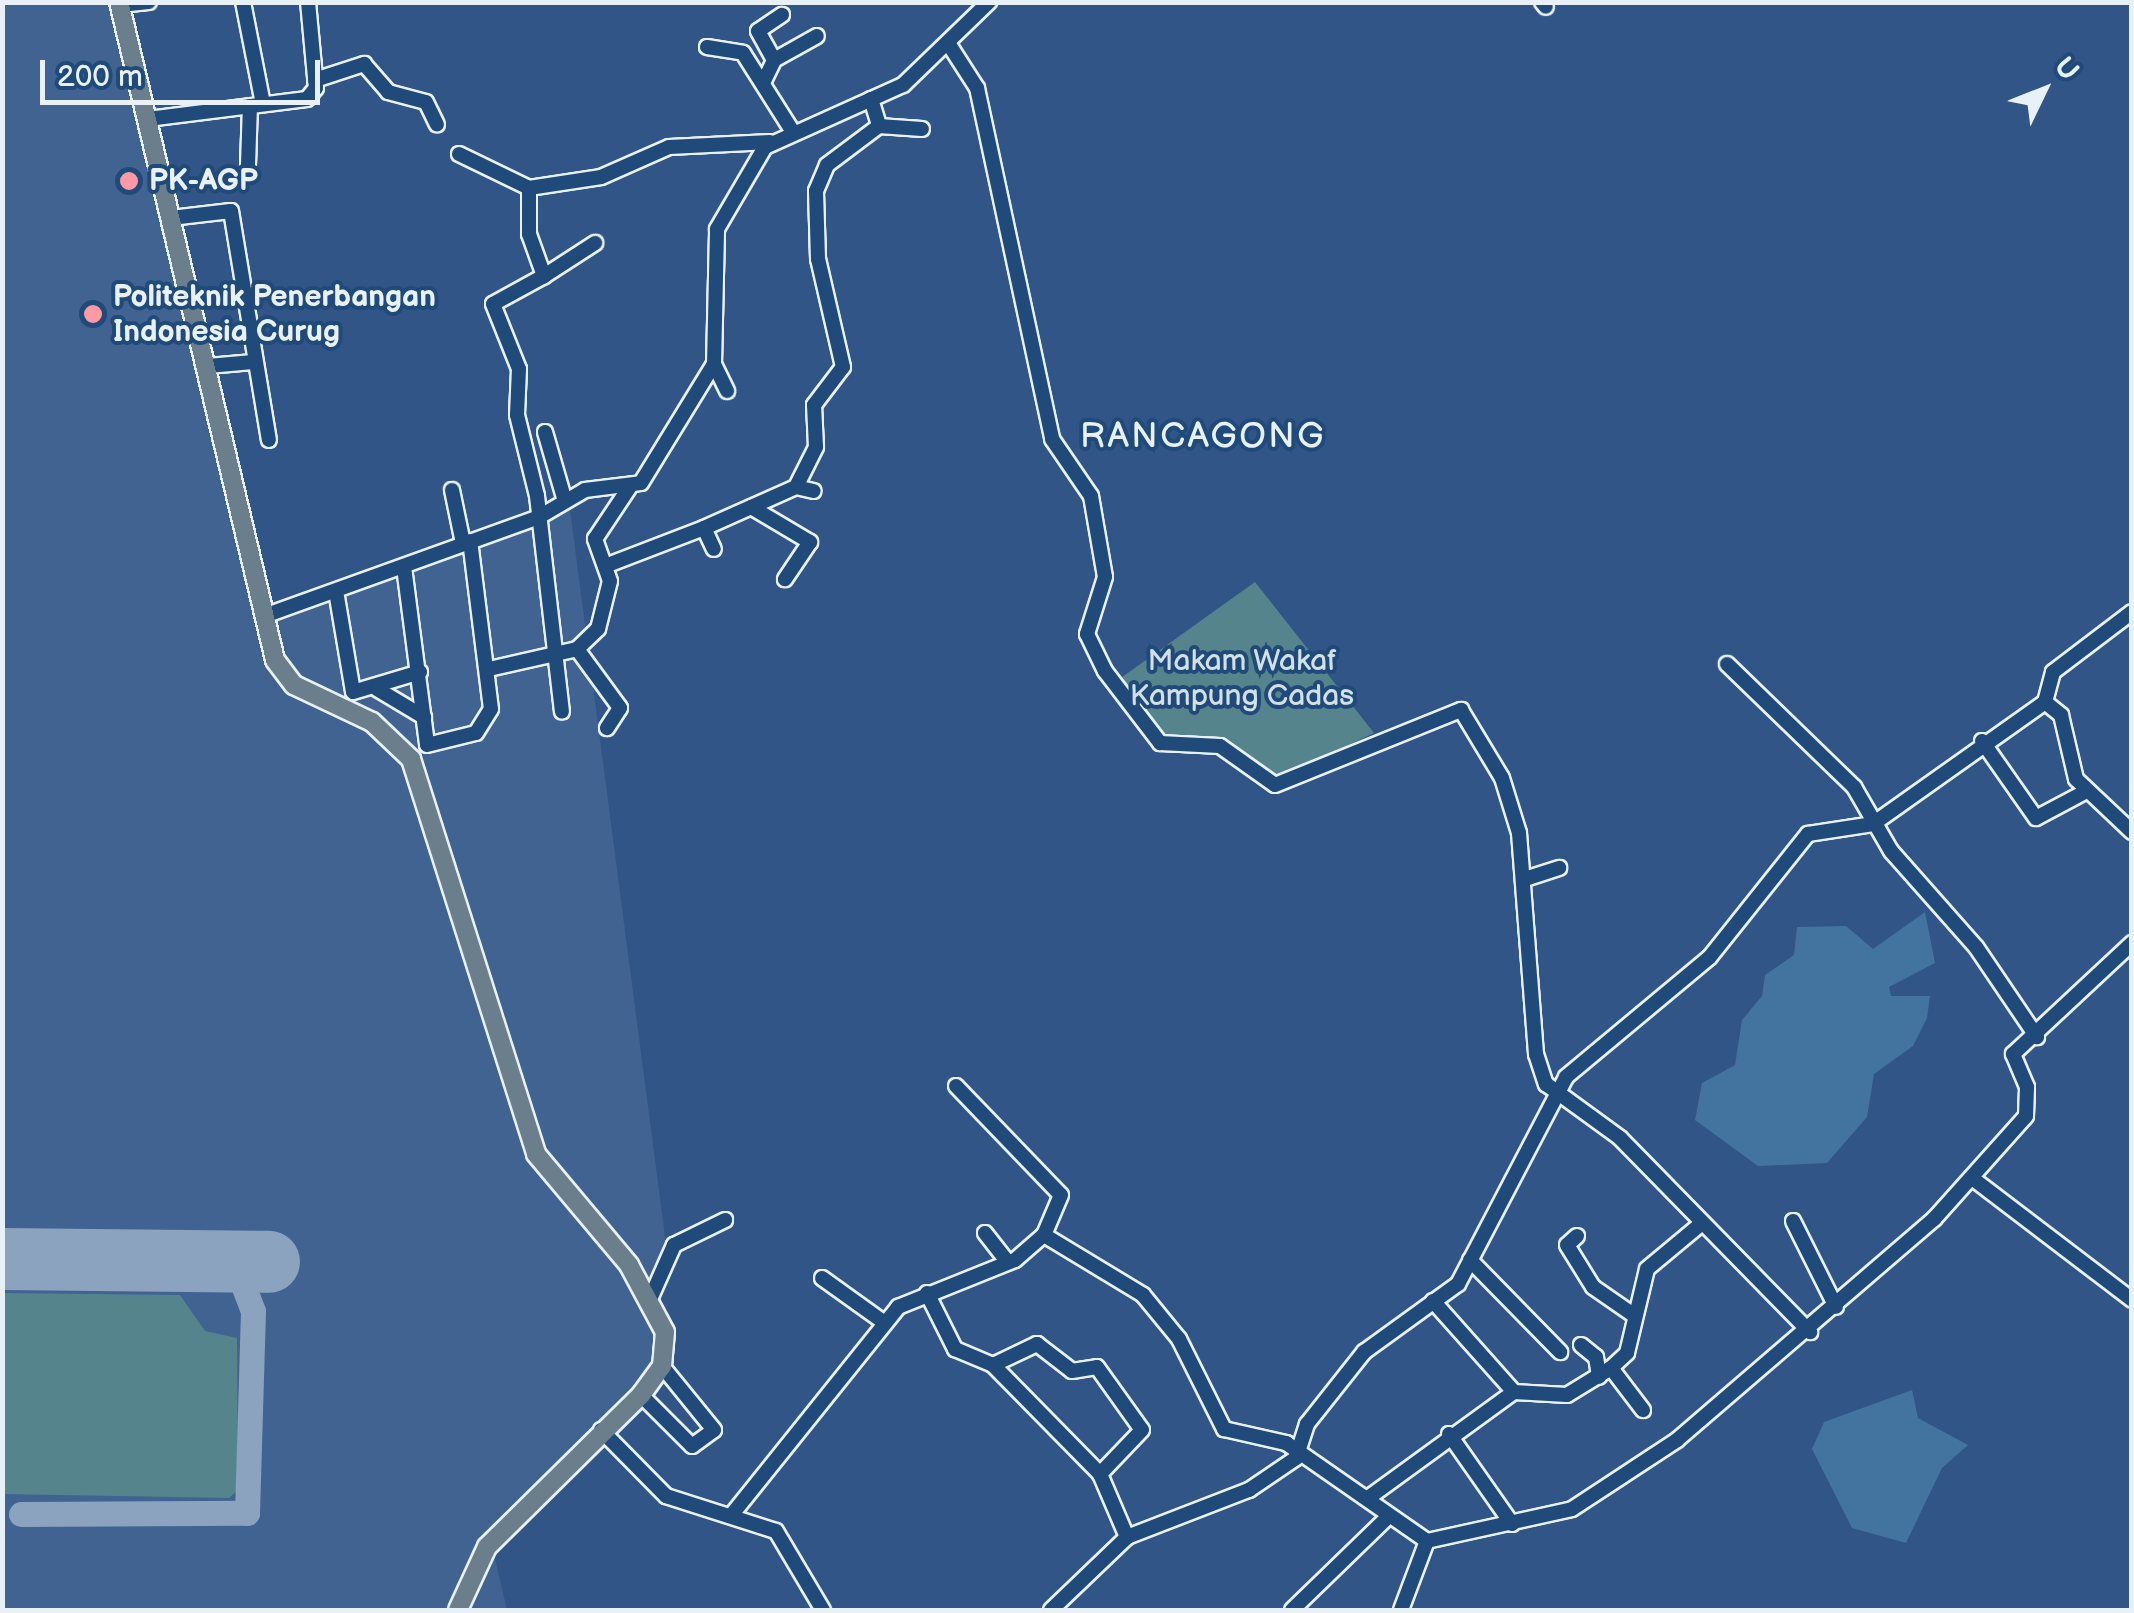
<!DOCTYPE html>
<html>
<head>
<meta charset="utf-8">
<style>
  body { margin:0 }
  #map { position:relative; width:2134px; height:1613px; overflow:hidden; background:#305586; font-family:"Balsamiq Sans",sans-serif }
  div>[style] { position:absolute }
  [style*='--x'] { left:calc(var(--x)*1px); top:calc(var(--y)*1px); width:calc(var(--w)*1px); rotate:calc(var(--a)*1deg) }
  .built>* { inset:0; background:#416392 }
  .green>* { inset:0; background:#55848d }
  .water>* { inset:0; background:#43749f }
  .taxiway>* { height:25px; margin:-12.5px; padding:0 12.5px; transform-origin:12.5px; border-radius:12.5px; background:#8ca3bf }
  .runway>* { height:62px; margin:-31px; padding:0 31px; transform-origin:31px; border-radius:31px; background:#8ca3bf }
  .roads { filter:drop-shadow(2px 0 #e8f1f8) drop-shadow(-2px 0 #e8f1f8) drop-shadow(0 2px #e8f1f8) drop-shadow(0 -2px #e8f1f8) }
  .minor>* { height:14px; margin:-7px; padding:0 7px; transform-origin:7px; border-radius:7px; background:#1f4a7a }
  .major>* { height:18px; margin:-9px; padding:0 9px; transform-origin:9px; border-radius:9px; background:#6b7e8b }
  .dots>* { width:28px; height:28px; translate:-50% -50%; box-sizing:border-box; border:5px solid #1f4a7a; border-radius:50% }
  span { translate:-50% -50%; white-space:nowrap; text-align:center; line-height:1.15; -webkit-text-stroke:8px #1f4a7a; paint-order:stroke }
  .poi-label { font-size:30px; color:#e8f1f8; font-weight:700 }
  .left { translate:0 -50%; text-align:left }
  .park-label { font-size:30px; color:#d2e1e8 }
  .quarter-label { font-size:35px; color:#e8f1f8; letter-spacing:2.5px }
  .frame { position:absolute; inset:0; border:5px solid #e8f1f8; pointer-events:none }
  .north { position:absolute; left:1994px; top:40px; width:100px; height:100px; -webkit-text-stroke:8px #1f4a7a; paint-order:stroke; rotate:47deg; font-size:28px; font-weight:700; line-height:40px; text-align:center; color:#e8f1f8 }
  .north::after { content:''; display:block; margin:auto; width:35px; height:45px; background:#e8f1f8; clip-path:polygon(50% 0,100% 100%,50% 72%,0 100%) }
  .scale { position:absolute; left:40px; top:60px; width:280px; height:45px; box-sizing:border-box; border:5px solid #e8f1f8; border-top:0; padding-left:12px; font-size:30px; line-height:35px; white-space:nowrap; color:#e8f1f8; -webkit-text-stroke:8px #1f4a7a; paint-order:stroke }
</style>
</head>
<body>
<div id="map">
  <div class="built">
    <div style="clip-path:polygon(3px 3px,113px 3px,255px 625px,570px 510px,669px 1267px,647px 1309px,658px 1332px,655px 1365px,489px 1533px,507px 1610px,3px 1610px)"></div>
  </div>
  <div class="green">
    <div style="clip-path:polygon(1255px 582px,1374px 733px,1269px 782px,1230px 746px,1156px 737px,1118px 680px)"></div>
    <div style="clip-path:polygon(3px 1293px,180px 1295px,205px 1331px,237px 1338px,238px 1490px,229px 1498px,3px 1494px)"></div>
  </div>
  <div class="water">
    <div style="clip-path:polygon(1925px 912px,1935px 963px,1889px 987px,1891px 996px,1930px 996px,1927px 1018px,1913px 1046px,1874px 1074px,1867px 1117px,1827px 1163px,1758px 1166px,1695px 1120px,1702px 1083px,1735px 1065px,1742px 1020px,1762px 996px,1765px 975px,1794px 955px,1797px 927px,1846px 926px,1873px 949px)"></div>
    <div style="clip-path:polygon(1912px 1390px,1918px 1418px,1968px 1445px,1942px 1468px,1906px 1543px,1852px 1528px,1812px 1449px,1824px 1422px)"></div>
  </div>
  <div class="taxiway">
    <div style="--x:21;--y:1514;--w:226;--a:-0.3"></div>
    <div style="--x:247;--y:1513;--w:202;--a:-88.3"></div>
    <div style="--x:253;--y:1311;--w:30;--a:-111"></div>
    <div style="--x:242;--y:1283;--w:37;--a:-144"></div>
  </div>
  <div class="runway">
    <div style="--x:2;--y:1259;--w:267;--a:0.6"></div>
  </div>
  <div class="roads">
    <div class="minor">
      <div style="--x:243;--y:2;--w:104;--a:78.9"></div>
      <div style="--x:1542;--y:2;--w:6;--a:51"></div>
      <div style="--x:120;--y:5;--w:29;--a:-6"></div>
      <div style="--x:950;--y:46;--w:50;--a:57.3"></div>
      <div style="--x:977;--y:88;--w:359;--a:77.9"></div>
      <div style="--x:1052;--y:439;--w:69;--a:55.6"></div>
      <div style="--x:1091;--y:496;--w:82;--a:80.2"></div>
      <div style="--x:1105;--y:577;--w:60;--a:107.5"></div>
      <div style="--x:1087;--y:634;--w:41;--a:64.1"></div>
      <div style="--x:1105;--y:671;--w:91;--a:52.6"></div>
      <div style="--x:1160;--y:743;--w:60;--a:2.9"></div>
      <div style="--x:1220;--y:746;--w:67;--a:35.3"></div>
      <div style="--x:1275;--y:785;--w:201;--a:-22"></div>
      <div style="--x:1461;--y:710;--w:79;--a:58.9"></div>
      <div style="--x:1502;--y:778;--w:58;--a:72.8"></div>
      <div style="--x:1519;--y:833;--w:222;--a:85.6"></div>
      <div style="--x:1536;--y:1054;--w:32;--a:72"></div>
      <div style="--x:1546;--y:1084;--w:92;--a:36.1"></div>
      <div style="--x:1620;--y:1138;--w:272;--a:45.6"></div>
      <div style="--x:707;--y:47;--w:36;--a:9"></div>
      <div style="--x:743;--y:53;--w:90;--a:57.7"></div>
      <div style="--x:774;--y:60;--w:33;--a:-119"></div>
      <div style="--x:758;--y:31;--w:29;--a:-34"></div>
      <div style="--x:315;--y:80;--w:52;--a:-18.1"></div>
      <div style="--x:364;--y:64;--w:37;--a:49"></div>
      <div style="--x:388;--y:92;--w:39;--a:15"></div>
      <div style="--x:426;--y:102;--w:25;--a:64"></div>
      <div style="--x:763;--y:83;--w:25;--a:-64"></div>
      <div style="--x:774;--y:60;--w:49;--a:-29.2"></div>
      <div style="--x:871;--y:99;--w:28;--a:73"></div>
      <div style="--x:879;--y:126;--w:43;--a:4"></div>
      <div style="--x:148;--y:119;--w:160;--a:-7.2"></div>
      <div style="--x:307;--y:99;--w:14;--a:-51"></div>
      <div style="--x:316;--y:88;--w:86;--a:-95.3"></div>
      <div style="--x:459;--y:154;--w:78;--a:25.9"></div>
      <div style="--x:529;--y:188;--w:73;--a:-8.7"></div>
      <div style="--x:601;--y:177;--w:74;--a:-23.8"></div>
      <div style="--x:669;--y:147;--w:101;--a:-2.8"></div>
      <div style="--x:248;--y:165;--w:59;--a:-88.1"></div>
      <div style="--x:529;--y:188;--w:46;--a:90"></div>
      <div style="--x:529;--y:234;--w:45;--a:70.3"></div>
      <div style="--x:544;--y:276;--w:58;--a:151.2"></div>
      <div style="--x:493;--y:304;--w:70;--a:68.2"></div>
      <div style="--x:519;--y:369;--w:46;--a:92.5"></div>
      <div style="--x:517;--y:415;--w:83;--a:76.1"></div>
      <div style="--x:537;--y:496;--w:217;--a:83.4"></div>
      <div style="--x:171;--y:218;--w:60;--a:-6.7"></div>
      <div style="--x:231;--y:211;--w:232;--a:80.6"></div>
      <div style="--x:544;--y:276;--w:61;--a:-32.9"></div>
      <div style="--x:714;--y:364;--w:30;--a:64"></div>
      <div style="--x:208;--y:366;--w:45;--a:-5.1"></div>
      <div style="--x:545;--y:432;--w:69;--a:73.9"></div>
      <div style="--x:796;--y:487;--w:45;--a:-63.4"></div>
      <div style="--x:816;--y:447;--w:42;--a:-92.7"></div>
      <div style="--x:814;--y:405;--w:48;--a:-52.7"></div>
      <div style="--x:843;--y:367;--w:111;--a:-103"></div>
      <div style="--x:818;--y:259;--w:68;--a:-91.7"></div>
      <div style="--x:816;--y:191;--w:28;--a:-67"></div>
      <div style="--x:827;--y:165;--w:65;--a:-36.9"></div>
      <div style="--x:452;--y:490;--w:54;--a:78.3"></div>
      <div style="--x:751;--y:507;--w:69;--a:30.7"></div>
      <div style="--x:810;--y:542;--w:45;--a:124"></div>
      <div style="--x:704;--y:528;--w:101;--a:-24"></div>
      <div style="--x:796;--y:487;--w:18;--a:13"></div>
      <div style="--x:605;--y:566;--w:106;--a:-21"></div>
      <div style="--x:704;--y:528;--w:23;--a:65"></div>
      <div style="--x:404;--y:567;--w:179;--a:82.6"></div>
      <div style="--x:427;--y:745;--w:50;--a:-13.8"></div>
      <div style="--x:476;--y:733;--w:28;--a:-58"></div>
      <div style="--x:491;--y:709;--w:169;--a:-97.1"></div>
      <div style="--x:336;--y:591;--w:102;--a:80.4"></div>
      <div style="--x:353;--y:692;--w:70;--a:-16.6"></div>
      <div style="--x:264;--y:616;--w:292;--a:-19.8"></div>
      <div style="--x:539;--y:517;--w:53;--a:-30.4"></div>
      <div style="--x:585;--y:490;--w:56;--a:-7.1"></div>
      <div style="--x:641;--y:483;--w:140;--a:-58.5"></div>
      <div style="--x:714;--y:364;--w:135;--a:-88.7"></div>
      <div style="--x:717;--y:229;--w:95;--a:-59.7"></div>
      <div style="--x:765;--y:147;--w:151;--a:-24.2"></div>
      <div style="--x:903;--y:85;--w:120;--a:-44"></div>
      <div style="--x:577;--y:649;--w:73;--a:53.9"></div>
      <div style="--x:620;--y:708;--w:24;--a:123"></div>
      <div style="--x:1727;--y:664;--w:177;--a:44.1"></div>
      <div style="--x:1854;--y:787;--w:74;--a:60"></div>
      <div style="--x:1891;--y:851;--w:128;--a:48.5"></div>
      <div style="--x:1976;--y:947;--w:109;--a:55.9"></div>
      <div style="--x:489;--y:669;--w:90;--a:-12.8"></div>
      <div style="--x:577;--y:649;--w:29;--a:-44"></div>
      <div style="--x:598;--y:629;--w:49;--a:-76"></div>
      <div style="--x:610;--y:581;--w:45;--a:-109.7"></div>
      <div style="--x:595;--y:539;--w:65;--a:-56.3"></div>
      <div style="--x:377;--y:689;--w:55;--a:30.8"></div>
      <div style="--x:2045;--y:702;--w:31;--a:-75"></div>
      <div style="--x:2053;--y:672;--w:99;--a:-37.2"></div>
      <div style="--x:1982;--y:741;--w:94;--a:55"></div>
      <div style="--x:2036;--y:818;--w:55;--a:-28"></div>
      <div style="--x:1528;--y:878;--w:33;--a:-18"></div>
      <div style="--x:956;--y:1086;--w:151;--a:46.1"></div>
      <div style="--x:1061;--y:1195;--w:43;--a:113"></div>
      <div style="--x:1972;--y:1178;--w:201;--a:37.3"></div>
      <div style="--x:1793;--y:1221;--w:96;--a:63.4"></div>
      <div style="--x:985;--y:1233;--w:36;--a:52"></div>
      <div style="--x:1577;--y:1236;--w:13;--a:138"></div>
      <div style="--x:1567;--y:1245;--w:49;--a:58.2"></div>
      <div style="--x:1593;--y:1287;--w:47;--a:34.7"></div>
      <div style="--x:1470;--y:1260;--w:129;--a:45.6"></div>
      <div style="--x:822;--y:1278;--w:74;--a:35.6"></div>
      <div style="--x:927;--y:1293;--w:63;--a:63.4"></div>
      <div style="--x:955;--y:1349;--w:41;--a:22.8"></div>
      <div style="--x:993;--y:1365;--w:153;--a:45.5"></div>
      <div style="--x:1100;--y:1474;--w:69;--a:66.8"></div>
      <div style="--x:651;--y:1297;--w:57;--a:-66.1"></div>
      <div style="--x:674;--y:1245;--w:57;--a:-26.1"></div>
      <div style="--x:1433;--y:1301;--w:122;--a:48.3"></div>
      <div style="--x:1514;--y:1392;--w:53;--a:3.2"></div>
      <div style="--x:1567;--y:1395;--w:52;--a:-31.5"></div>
      <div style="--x:1611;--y:1368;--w:53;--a:52.7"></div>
      <div style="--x:1581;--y:1345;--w:19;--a:39"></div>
      <div style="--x:1596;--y:1357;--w:20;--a:81"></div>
      <div style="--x:993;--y:1365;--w:49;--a:-25.5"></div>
      <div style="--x:1037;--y:1344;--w:44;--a:37.6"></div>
      <div style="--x:1072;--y:1371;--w:25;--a:-9"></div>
      <div style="--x:1097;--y:1367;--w:77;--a:54.5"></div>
      <div style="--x:1142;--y:1430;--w:61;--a:133.7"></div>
      <div style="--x:1611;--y:1368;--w:22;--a:-43"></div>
      <div style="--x:1627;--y:1353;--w:86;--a:-76.6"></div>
      <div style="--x:1647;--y:1269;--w:70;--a:-39.8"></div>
      <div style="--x:641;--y:1395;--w:72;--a:45"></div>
      <div style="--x:692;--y:1446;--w:27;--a:-36"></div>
      <div style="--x:714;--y:1430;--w:82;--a:-129.1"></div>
      <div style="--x:601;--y:1430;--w:93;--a:45.4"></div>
      <div style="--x:666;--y:1496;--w:115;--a:17.7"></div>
      <div style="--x:776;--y:1531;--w:92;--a:59.3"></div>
      <div style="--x:1449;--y:1434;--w:110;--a:55"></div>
      <div style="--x:1368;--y:1498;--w:180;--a:-36"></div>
      <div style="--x:734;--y:1512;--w:263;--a:-51.3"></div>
      <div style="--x:898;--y:1307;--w:126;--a:-21.9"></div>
      <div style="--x:1015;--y:1260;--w:38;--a:-41"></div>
      <div style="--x:1044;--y:1235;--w:116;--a:31.2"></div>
      <div style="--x:1143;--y:1295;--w:57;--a:50.7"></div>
      <div style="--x:1179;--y:1339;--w:101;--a:63.4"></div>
      <div style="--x:1224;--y:1429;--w:64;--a:12.7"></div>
      <div style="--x:1286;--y:1443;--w:172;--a:34.8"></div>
      <div style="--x:1427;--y:1541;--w:148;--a:-12.4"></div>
      <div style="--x:1572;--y:1509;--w:126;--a:-33.3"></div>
      <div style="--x:1677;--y:1440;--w:339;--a:-40.7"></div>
      <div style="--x:1934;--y:1219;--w:138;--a:-48.2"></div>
      <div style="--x:2026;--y:1116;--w:29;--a:-88"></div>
      <div style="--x:2027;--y:1087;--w:36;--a:-113"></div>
      <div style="--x:2013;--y:1054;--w:163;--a:-43"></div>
      <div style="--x:1051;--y:1610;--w:105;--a:-43.8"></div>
      <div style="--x:1127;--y:1537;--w:131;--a:-21.1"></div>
      <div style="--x:1249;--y:1490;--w:57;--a:-34.2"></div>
      <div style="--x:1296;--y:1458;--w:36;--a:-72"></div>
      <div style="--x:1307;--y:1424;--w:92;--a:-51.6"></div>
      <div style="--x:1364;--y:1352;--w:116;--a:-35.9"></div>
      <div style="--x:1458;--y:1284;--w:233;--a:-62.4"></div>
      <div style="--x:1566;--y:1077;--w:186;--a:-39.8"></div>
      <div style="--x:1709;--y:958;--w:159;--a:-51.4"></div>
      <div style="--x:1808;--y:834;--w:66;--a:-8.7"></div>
      <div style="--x:1873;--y:824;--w:211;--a:-35.3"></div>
      <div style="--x:2045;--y:702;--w:21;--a:39"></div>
      <div style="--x:2061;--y:715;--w:66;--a:76.8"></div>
      <div style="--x:2076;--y:779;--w:77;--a:43.4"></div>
      <div style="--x:1292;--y:1610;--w:135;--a:-44.1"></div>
      <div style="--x:1401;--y:1610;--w:74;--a:-69.4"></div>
    </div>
    <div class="major">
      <div style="--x:119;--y:2;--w:676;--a:76.66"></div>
      <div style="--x:275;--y:660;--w:31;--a:53"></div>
      <div style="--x:294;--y:685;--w:86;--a:25.4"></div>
      <div style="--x:372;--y:722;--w:54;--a:43.5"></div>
      <div style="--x:411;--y:759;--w:414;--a:72.4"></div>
      <div style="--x:536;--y:1154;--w:145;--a:50"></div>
      <div style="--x:629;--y:1265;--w:76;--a:61.8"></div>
      <div style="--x:665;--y:1332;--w:34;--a:95"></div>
      <div style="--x:662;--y:1366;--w:36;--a:126"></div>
      <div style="--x:641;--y:1395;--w:216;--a:135.4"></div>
      <div style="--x:487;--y:1547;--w:69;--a:114.7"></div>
    </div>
  </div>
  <div class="dots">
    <div style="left:129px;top:181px;background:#ff9aa2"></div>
    <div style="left:93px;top:314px;background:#ff9aa2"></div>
  </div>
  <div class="poi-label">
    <span class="left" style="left:149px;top:181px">PK-AGP</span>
    <span class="left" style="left:113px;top:314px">Politeknik Penerbangan<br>Indonesia Curug</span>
  </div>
  <div class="park-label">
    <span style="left:1242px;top:678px">Makam Wakaf<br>Kampung Cadas</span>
  </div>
  <div class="quarter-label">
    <span style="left:1203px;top:437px">RANCAGONG</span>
  </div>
  <div class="frame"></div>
  <div class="north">U</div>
  <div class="scale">200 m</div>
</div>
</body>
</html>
